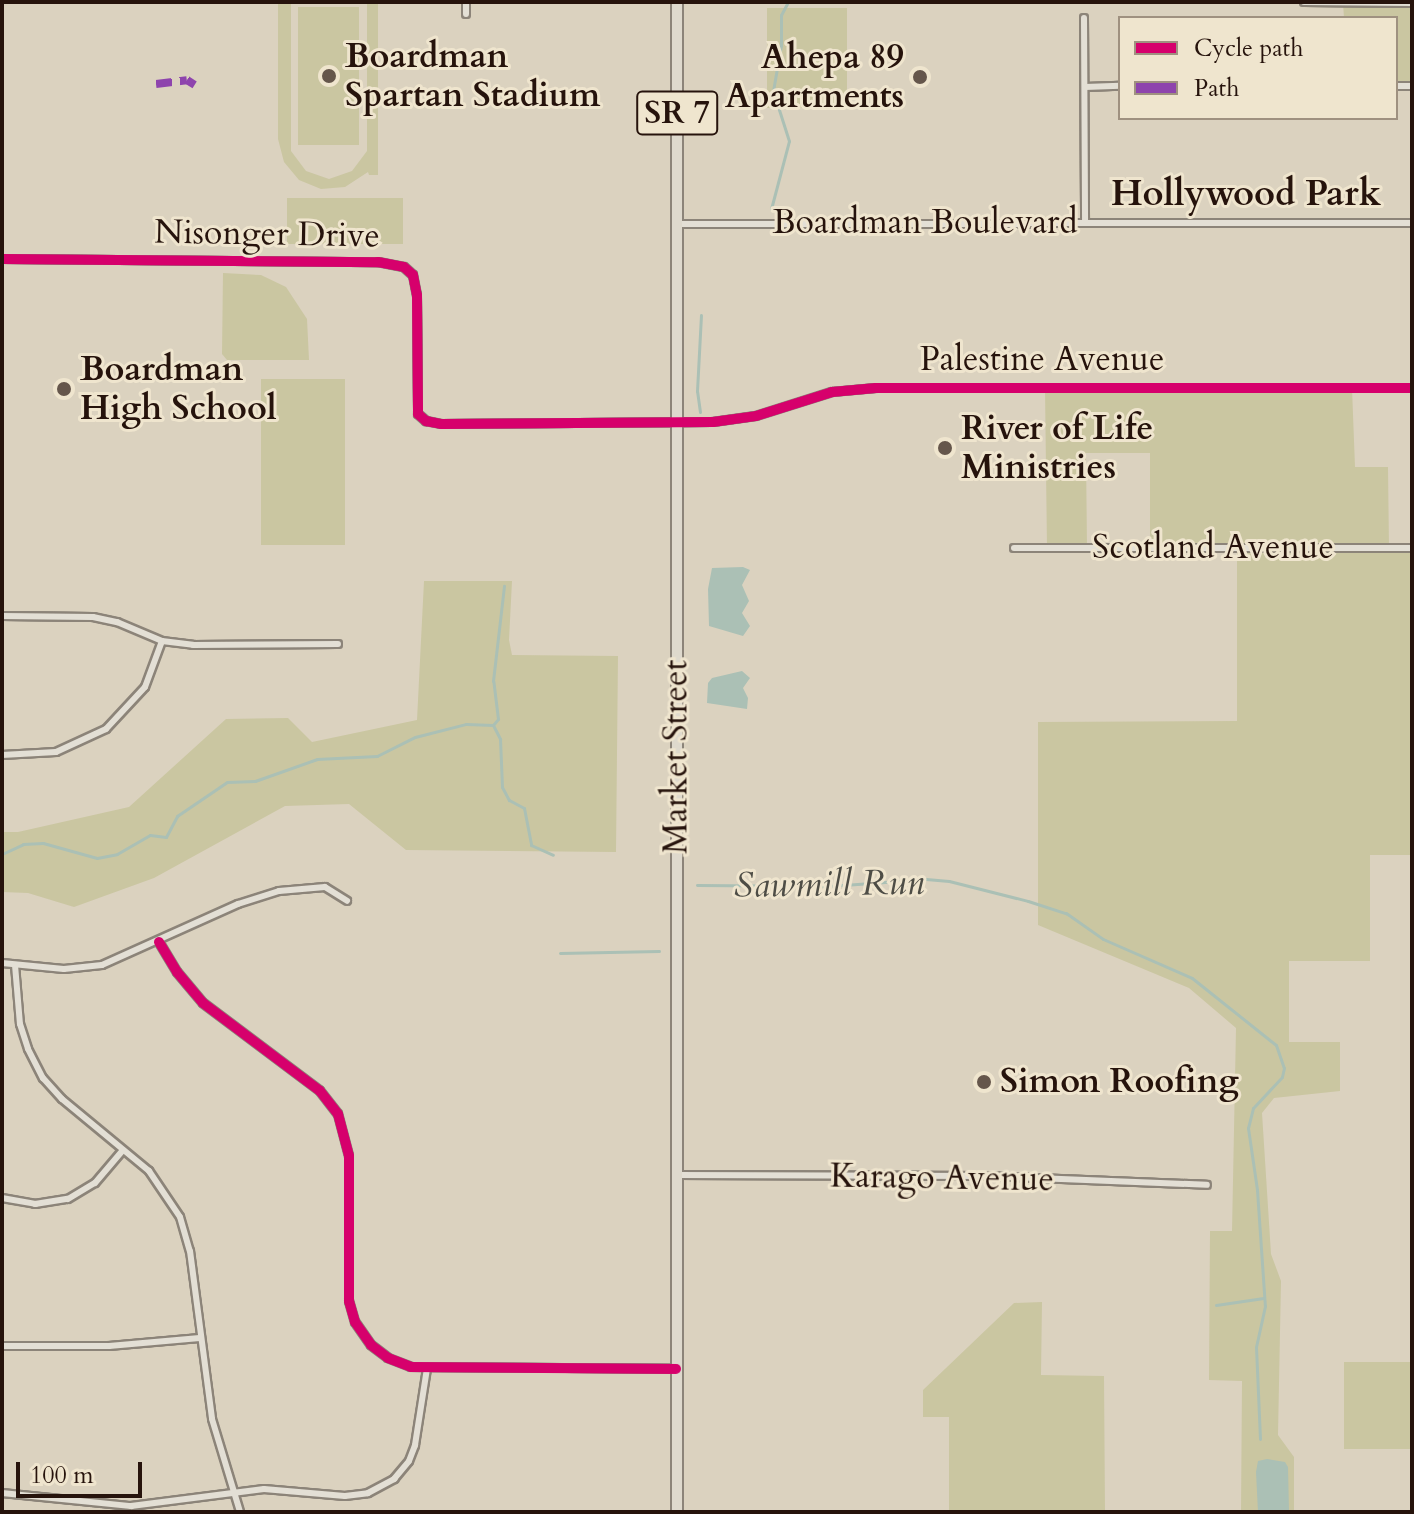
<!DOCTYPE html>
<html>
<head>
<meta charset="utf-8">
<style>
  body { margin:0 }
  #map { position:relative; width:1414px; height:1514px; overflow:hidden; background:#dbd2bf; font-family:Cardo,serif }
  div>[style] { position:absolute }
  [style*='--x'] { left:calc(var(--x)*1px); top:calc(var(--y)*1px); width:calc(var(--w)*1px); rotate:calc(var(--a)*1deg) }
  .green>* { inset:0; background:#cac6a1; transform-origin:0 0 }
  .water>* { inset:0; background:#abc0b5 }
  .stream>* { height:3px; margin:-1.5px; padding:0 1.5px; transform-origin:1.5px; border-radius:1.5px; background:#abc0b5 }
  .roads { filter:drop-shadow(2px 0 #8c8479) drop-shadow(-2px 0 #8c8479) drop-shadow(0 2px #8c8479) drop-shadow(0 -2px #8c8479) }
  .minor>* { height:6px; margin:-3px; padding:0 3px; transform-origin:3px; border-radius:3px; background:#e3dfd5 }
  .primary>* { height:10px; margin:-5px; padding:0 5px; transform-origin:5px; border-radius:5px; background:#ded9cd }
  .quiet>* { height:8px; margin-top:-4px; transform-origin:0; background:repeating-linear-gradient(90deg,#8e44ad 0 16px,transparent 0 24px) }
  .cycleway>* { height:10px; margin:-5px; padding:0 5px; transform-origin:5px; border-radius:5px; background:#d6006c }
  .dots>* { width:22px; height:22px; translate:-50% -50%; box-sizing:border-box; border:4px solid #efe5ce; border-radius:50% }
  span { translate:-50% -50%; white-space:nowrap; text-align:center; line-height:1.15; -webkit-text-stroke:6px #efe5ce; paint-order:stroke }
  .shield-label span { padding:2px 6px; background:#efe5ce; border:2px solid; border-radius:6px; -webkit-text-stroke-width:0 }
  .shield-label { font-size:32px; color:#26130c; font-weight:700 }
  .poi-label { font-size:34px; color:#26130c; font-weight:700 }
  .left { translate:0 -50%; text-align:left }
  .right { translate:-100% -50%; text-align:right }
  .street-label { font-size:34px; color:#26130c }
  .neighbourhood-label { font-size:36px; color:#26130c; font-weight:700 }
  .water-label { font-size:36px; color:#4e4d46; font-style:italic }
  .frame { position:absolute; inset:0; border:4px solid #26130c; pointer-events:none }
  .legend { position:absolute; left:1118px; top:16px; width:280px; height:104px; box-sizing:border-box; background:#efe5ce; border:2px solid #9f9180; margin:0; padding:10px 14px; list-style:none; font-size:24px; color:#26130c }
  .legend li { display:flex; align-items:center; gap:16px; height:40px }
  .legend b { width:40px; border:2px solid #9f9180 }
  .scale { position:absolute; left:16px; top:1462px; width:126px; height:36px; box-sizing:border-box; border:4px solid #26130c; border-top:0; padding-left:10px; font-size:24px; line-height:28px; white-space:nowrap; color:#26130c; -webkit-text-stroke:6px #efe5ce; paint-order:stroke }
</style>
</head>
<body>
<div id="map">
  <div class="green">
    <div style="clip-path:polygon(278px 2px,291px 2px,291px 151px,306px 171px,329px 179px,352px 171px,367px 151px,367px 2px,378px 2px,378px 175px,369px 175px,368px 172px,345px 187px,321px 189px,299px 180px,284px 162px,278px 139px)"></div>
    <div style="clip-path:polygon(1343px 3px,1412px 3px,1412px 86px,1396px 86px,1396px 18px,1344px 18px)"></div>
    <div style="left:298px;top:7px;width:61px;height:138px"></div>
    <div style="left:767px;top:8px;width:80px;height:100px"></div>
    <div style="left:287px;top:198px;width:116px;height:46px"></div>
    <div style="clip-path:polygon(223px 273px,261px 275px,286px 287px,307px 319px,309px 360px,227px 360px,222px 354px)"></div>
    <div style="left:261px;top:379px;width:84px;height:166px"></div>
    <div style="clip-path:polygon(1045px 388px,1352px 388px,1355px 467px,1388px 467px,1389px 548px,1412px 548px,1412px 855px,1370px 855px,1370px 961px,1289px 961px,1289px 1042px,1340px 1042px,1340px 1091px,1274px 1098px,1262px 1113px,1271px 1254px,1281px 1281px,1278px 1435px,1294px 1457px,1294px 1512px,1241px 1512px,1242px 1381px,1209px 1380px,1210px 1231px,1232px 1231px,1236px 1028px,1189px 988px,1038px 925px,1038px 722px,1237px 721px,1237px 549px,1150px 548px,1150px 453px,1086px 453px,1087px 548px,1047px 548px)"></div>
    <div style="clip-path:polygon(424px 581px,512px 581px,509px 640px,512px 655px,618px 656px,616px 852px,406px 850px,349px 804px,285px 806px,154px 878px,74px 907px,28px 893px,2px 892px,2px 832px,18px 832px,129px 807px,226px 719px,288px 718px,312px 742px,417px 720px)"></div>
    <div style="clip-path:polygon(1042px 1302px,1041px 1375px,1104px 1376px,1105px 1512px,949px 1512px,949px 1417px,923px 1417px,923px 1390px,1014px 1303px)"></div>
    <div style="left:1344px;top:1362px;width:68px;height:87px"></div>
  </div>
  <div class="water">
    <div style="clip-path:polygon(743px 567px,750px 570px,742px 585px,749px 601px,742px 613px,750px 626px,743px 636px,709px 626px,708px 589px,712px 568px)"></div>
    <div style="clip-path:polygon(742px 671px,750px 678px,743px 688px,748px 698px,747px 709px,707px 703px,708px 683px,712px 678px)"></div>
    <div style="clip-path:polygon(1267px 1459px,1285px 1462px,1288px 1467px,1289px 1512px,1258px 1512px,1256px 1472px,1258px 1461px)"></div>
  </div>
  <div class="stream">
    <div style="--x:771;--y:209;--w:70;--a:-75.2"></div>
    <div style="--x:789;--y:141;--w:52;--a:-107.7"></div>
    <div style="--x:773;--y:91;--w:47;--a:-80.1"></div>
    <div style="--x:781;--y:45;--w:30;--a:-90"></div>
    <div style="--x:781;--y:15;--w:15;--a:-62"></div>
    <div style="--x:700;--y:412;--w:21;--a:-98"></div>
    <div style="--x:697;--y:391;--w:76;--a:-87"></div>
    <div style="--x:493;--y:725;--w:16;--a:63"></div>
    <div style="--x:500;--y:739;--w:48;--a:87.6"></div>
    <div style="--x:502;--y:787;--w:15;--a:62"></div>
    <div style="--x:509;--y:800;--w:17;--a:28"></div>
    <div style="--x:524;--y:808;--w:38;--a:79"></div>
    <div style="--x:531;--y:845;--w:24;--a:24"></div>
    <div style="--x:493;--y:725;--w:8;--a:-50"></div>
    <div style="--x:498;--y:719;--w:38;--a:-97"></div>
    <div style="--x:493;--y:681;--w:96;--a:-83.4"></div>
    <div style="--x:2;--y:854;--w:23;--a:-25"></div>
    <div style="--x:23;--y:844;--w:20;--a:-3"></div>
    <div style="--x:43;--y:843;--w:56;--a:15.5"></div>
    <div style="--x:97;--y:858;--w:20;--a:-11"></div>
    <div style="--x:117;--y:854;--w:38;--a:-30"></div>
    <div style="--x:150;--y:835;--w:16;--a:7"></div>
    <div style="--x:166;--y:837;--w:24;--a:-62"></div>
    <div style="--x:177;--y:816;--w:60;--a:-34.2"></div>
    <div style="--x:227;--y:782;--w:28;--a:-2"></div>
    <div style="--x:255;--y:781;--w:66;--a:-19.5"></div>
    <div style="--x:317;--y:759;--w:60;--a:-2.9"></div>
    <div style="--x:377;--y:756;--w:42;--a:-26.6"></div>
    <div style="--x:415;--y:737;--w:53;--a:-14.3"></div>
    <div style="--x:466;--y:724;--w:27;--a:2"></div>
    <div style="--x:697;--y:885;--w:133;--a:0.4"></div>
    <div style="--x:830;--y:886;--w:96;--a:-4.2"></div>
    <div style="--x:926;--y:879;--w:23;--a:5"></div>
    <div style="--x:949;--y:881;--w:81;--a:14.2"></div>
    <div style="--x:1028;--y:901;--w:40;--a:18"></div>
    <div style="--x:1066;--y:913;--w:45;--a:35.1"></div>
    <div style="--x:1103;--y:939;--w:97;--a:23.7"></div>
    <div style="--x:1192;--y:978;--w:107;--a:38.6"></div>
    <div style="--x:1276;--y:1045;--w:24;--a:71"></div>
    <div style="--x:1284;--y:1068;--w:9;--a:103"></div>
    <div style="--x:1282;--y:1077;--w:42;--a:133.1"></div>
    <div style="--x:1253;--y:1108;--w:21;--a:104"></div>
    <div style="--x:1248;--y:1128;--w:63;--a:81.7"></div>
    <div style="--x:1257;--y:1190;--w:116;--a:86.1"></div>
    <div style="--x:1265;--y:1306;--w:42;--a:102.4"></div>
    <div style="--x:1256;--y:1347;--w:92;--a:87.5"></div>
    <div style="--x:560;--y:953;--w:99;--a:-1.2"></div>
    <div style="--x:1216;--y:1305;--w:48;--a:-8.5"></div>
  </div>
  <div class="roads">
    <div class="minor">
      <div style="--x:466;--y:2;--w:12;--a:90"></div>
      <div style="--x:1304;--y:2;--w:108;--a:0.5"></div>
      <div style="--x:1084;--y:18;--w:205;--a:89.7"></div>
      <div style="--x:1396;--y:86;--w:16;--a:0"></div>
      <div style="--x:1085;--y:87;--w:35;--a:-2"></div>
      <div style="--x:677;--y:224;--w:735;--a:-0.08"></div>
      <div style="--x:2;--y:259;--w:376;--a:0.5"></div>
      <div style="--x:378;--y:262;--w:26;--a:11"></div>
      <div style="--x:404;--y:267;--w:12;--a:42"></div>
      <div style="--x:413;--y:275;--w:20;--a:79"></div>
      <div style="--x:417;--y:295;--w:119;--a:89.5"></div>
      <div style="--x:418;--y:414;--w:11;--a:41"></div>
      <div style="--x:426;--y:421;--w:15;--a:11"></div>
      <div style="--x:441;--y:424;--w:272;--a:-0.4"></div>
      <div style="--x:713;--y:422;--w:43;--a:-7.9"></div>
      <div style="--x:756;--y:416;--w:80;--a:-17.5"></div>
      <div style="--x:832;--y:392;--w:44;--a:-5.2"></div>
      <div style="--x:876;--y:388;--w:536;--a:0"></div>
      <div style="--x:1014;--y:548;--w:398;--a:0"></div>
      <div style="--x:2;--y:616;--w:91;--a:0.6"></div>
      <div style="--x:93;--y:617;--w:25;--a:12"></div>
      <div style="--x:117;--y:622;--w:49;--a:22.9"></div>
      <div style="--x:162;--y:641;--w:31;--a:7"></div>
      <div style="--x:193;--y:645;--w:145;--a:-0.4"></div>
      <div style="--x:2;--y:755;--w:54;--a:-3.2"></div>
      <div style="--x:56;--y:752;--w:55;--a:-24.7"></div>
      <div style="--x:106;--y:729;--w:57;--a:-47.1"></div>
      <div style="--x:145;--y:687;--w:49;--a:-69.7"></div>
      <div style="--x:159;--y:942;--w:35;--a:59"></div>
      <div style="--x:177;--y:972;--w:40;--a:50"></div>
      <div style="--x:203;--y:1003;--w:146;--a:36.9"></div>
      <div style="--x:320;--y:1091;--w:29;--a:52"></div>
      <div style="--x:338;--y:1114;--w:43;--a:75.3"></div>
      <div style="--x:349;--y:1156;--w:145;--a:90"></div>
      <div style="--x:349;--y:1301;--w:22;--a:74"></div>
      <div style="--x:355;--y:1322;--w:28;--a:55"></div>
      <div style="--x:371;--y:1345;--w:21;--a:37"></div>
      <div style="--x:388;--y:1358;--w:25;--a:21"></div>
      <div style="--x:411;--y:1367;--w:265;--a:0.4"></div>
      <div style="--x:2;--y:963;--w:62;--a:5.5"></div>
      <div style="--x:64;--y:969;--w:38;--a:-6"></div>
      <div style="--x:102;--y:965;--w:149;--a:-24.2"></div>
      <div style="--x:238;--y:904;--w:43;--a:-17.6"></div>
      <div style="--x:279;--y:891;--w:46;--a:-5"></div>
      <div style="--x:325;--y:887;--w:26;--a:32"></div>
      <div style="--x:15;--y:965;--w:59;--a:85.2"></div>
      <div style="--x:20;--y:1024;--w:26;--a:72"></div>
      <div style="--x:28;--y:1049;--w:33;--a:63"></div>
      <div style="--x:43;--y:1078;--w:28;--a:48"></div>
      <div style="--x:62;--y:1099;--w:113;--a:39.6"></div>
      <div style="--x:149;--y:1171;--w:55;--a:56"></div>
      <div style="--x:180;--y:1217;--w:35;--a:74"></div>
      <div style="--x:190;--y:1251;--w:169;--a:82.5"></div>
      <div style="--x:212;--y:1419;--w:97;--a:73.2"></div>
      <div style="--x:677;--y:1175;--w:310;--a:0.2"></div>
      <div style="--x:987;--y:1176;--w:220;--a:2.3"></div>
      <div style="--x:2;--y:1198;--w:34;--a:10"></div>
      <div style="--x:35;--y:1204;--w:33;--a:-9"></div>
      <div style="--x:68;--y:1199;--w:31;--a:-31"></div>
      <div style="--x:95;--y:1183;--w:43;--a:-49.7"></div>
      <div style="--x:2;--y:1346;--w:107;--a:0"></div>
      <div style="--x:109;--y:1346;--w:91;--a:-5"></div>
      <div style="--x:2;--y:1493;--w:130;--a:5.8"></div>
      <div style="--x:131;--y:1506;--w:134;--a:-7.3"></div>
      <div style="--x:264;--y:1489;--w:81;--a:4.9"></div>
      <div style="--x:345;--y:1496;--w:23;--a:-7"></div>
      <div style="--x:368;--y:1493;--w:30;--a:-28"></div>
      <div style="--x:394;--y:1479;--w:23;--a:-50"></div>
      <div style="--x:409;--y:1461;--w:17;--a:-69"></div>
      <div style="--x:415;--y:1445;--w:78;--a:-81.1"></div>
    </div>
    <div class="primary">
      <div style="--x:677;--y:2;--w:1510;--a:90"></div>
    </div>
  </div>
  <div class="quiet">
    <div style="--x:156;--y:84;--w:31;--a:-7"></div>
    <div style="--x:187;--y:80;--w:9;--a:32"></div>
  </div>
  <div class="cycleway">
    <div style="--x:2;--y:259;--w:376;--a:0.5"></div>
    <div style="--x:378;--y:262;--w:26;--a:11"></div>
    <div style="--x:404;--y:267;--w:12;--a:42"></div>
    <div style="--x:413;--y:275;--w:20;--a:79"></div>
    <div style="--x:417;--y:295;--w:119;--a:89.5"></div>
    <div style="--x:418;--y:414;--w:11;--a:41"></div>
    <div style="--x:426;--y:421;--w:15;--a:11"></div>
    <div style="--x:441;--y:424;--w:272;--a:-0.4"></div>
    <div style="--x:713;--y:422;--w:43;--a:-7.9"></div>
    <div style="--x:756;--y:416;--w:80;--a:-17.5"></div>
    <div style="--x:832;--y:392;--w:44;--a:-5.2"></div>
    <div style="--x:876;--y:388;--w:536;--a:0"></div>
    <div style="--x:159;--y:942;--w:35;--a:59"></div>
    <div style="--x:177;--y:972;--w:40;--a:50"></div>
    <div style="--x:203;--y:1003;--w:146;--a:36.9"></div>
    <div style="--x:320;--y:1091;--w:29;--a:52"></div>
    <div style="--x:338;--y:1114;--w:43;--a:75.3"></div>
    <div style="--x:349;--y:1156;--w:145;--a:90"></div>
    <div style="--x:349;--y:1301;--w:22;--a:74"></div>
    <div style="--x:355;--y:1322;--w:28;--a:55"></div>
    <div style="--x:371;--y:1345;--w:21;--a:37"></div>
    <div style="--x:388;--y:1358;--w:25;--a:21"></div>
    <div style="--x:411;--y:1367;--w:265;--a:0.4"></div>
  </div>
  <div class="dots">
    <div style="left:329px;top:76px;background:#65564b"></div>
    <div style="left:920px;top:77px;background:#65564b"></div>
    <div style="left:64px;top:389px;background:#65564b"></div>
    <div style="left:945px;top:448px;background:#65564b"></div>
    <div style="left:984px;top:1082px;background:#65564b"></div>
  </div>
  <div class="shield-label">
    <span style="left:677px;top:113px">SR 7</span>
  </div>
  <div class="poi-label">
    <span class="left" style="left:345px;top:76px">Boardman<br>Spartan Stadium</span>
    <span class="right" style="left:904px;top:77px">Ahepa 89<br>Apartments</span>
    <span class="left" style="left:80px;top:389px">Boardman<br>High School</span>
    <span class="left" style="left:961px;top:448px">River of Life<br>Ministries</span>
    <span class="left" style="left:1000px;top:1082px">Simon Roofing</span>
  </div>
  <div class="street-label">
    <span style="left:925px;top:223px">Boardman Boulevard</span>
    <span style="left:267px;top:234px;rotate:1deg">Nisonger Drive</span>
    <span style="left:1042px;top:360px">Palestine Avenue</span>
    <span style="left:1213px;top:548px">Scotland Avenue</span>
    <span style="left:676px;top:757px;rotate:-90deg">Market Street</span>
    <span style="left:942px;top:1178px;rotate:1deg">Karago Avenue</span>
  </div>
  <div class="neighbourhood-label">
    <span style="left:1246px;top:194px">Hollywood Park</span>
  </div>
  <div class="water-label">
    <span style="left:829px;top:884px;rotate:-1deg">Sawmill Run</span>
  </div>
  <div class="frame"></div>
  <ul class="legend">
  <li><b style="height:10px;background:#d6006c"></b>Cycle path</li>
  <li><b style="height:10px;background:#8e44ad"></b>Path</li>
  </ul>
  <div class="scale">100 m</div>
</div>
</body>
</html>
